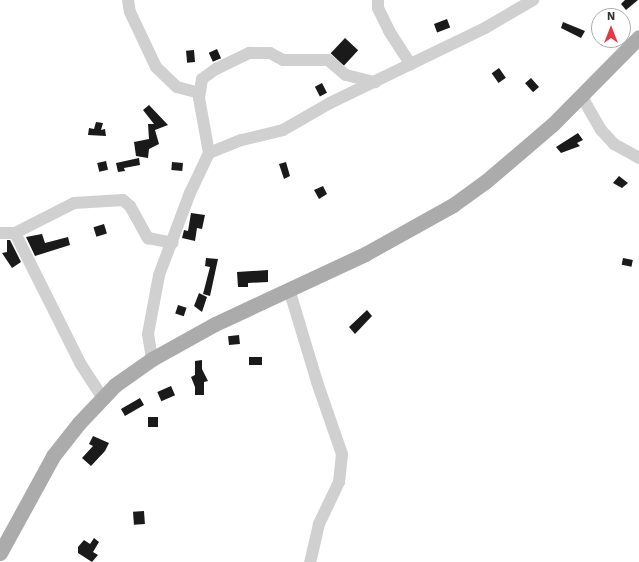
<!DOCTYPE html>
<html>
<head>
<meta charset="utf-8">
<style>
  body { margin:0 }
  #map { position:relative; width:639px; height:562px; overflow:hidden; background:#fff; font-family:"Work Sans",sans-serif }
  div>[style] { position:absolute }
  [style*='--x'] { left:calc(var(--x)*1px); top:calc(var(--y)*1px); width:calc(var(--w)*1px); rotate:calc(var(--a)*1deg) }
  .building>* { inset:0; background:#1a1a1a; transform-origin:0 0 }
  .minor>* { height:12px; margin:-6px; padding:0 6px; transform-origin:6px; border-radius:6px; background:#d0d0d0 }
  .major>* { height:15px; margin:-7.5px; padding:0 7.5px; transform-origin:7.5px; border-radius:7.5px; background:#ababab }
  span { translate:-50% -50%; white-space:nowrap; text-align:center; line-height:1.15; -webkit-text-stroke:4px #fff; paint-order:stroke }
  .north { position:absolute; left:591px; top:8px; width:40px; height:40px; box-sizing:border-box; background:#fff; border:1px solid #adadad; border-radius:50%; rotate:0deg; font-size:11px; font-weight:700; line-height:16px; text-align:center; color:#333 }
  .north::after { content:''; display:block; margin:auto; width:14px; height:18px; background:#e63946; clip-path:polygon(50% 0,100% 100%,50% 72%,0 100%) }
</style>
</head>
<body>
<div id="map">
  <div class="building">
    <div style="clip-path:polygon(625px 0,638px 0,626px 10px,621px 4px)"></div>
    <div style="left:447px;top:19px;width:9px;height:14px;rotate:69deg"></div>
    <div style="clip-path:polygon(563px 22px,585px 31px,581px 38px,561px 28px)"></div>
    <div style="left:345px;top:38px;width:18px;height:21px;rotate:43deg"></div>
    <div style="left:217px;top:49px;width:10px;height:9px;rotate:66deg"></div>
    <div style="left:194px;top:50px;width:12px;height:8px;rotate:85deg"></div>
    <div style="left:499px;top:68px;width:12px;height:9px;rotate:55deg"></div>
    <div style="left:531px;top:78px;width:12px;height:8px;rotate:48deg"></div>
    <div style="left:322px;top:83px;width:11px;height:8px;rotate:63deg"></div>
    <div style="clip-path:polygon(149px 105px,168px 125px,155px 130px,159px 144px,149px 149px,148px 158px,136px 156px,134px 142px,149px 139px,148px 124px,154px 124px,143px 110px)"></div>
    <div style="clip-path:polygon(96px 122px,103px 123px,101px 130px,105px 129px,106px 136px,88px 135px,89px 128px,94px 129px)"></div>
    <div style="clip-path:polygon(578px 133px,583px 140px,577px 143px,580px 146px,561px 153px,556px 147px)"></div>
    <div style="clip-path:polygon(139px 158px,140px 165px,124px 168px,125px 171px,118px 172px,116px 163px)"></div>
    <div style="left:106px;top:161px;width:9px;height:9px;rotate:77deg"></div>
    <div style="left:172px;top:162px;width:11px;height:8px;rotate:5deg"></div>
    <div style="clip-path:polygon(286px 162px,290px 176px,284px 179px,279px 164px)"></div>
    <div style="clip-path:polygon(619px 176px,628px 183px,622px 188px,613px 183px)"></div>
    <div style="clip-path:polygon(323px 186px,327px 194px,319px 199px,314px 190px)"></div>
    <div style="clip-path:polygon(191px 213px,205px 215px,202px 229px,197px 228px,195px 241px,182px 238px,184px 230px,188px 231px)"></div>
    <div style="left:104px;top:224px;width:10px;height:11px;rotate:73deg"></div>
    <div style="clip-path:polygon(42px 234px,45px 243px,68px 237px,70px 245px,35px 256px,26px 237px)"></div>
    <div style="clip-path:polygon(7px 240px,10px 240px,21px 262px,12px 268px,2px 253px,7px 252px)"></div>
    <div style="clip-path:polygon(206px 258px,218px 259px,210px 296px,203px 294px,210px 267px,205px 266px)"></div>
    <div style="left:623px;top:258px;width:10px;height:7px;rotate:11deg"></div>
    <div style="clip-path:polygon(268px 270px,268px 282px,248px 283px,248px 287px,238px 287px,237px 272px)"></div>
    <div style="clip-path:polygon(199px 293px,207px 297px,202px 312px,194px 306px)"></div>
    <div style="left:178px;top:305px;width:9px;height:9px;rotate:18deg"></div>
    <div style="clip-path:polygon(367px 310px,372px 316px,355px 334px,349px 327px)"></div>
    <div style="left:239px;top:335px;width:9px;height:11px;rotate:84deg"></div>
    <div style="left:249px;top:357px;width:13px;height:8px"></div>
    <div style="clip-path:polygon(202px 360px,202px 369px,208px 381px,204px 382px,204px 395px,195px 395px,195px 387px,191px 377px,195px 375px,195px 361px)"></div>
    <div style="left:171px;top:386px;width:10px;height:15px;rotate:66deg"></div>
    <div style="left:140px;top:398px;width:8px;height:22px;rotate:60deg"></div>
    <div style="left:148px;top:417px;width:10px;height:10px"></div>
    <div style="clip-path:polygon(93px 436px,109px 443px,105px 451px,91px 466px,82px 458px,93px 446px,89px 444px)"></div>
    <div style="left:144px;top:511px;width:13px;height:11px;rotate:86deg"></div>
    <div style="clip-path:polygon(94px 538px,99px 542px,93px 552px,98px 555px,92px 562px,78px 553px,78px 547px,84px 540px,90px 544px)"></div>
  </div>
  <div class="minor">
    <div style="--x:128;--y:0;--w:12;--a:81"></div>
    <div style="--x:130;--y:12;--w:61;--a:64.7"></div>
    <div style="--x:156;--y:67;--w:29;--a:44"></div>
    <div style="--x:177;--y:87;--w:23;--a:15"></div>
    <div style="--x:378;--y:0;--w:8;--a:90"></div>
    <div style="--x:378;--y:8;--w:25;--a:64"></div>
    <div style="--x:389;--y:31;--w:40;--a:57.1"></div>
    <div style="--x:582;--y:97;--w:38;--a:60"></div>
    <div style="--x:601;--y:130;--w:19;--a:47"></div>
    <div style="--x:614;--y:144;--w:29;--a:29"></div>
    <div style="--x:209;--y:153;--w:56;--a:-100.3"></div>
    <div style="--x:199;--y:98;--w:19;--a:-81"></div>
    <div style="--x:202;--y:79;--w:17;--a:-36"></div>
    <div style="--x:216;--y:69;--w:37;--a:-26"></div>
    <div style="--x:249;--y:53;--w:21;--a:0"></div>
    <div style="--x:270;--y:53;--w:15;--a:28"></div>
    <div style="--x:283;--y:60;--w:45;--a:0"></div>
    <div style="--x:328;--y:60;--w:23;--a:40"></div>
    <div style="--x:346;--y:75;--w:30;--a:14"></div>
    <div style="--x:0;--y:233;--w:15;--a:0"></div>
    <div style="--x:15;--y:233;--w:66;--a:-27"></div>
    <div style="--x:74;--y:203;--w:49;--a:-3.5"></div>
    <div style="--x:123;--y:200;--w:9;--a:41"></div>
    <div style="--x:130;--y:206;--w:37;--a:61"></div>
    <div style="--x:148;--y:238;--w:25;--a:11"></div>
    <div style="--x:15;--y:233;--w:145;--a:63.4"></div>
    <div style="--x:80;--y:363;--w:40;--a:57.1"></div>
    <div style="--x:289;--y:289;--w:97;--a:73.2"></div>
    <div style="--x:317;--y:382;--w:76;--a:70.9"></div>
    <div style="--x:342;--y:454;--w:28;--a:96"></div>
    <div style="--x:339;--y:482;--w:47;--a:115.5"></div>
    <div style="--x:319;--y:524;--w:39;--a:103"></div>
    <div style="--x:152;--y:359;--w:25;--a:-99"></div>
    <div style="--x:148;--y:334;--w:60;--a:-79.4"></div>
    <div style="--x:159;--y:275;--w:88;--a:-69.3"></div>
    <div style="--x:190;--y:193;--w:44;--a:-64.6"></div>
    <div style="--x:209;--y:153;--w:35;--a:-22"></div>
    <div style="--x:242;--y:140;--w:42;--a:-13.7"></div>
    <div style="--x:283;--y:130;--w:54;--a:-29.9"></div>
    <div style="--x:330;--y:103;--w:172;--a:-25.8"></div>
    <div style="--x:485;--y:28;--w:56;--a:-30.3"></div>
  </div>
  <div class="major">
    <div style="--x:0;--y:553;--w:111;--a:-61.3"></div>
    <div style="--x:53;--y:456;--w:42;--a:-51.8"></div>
    <div style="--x:79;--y:423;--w:52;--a:-46.5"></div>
    <div style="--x:115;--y:385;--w:45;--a:-35.1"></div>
    <div style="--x:152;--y:359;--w:72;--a:-29.1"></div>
    <div style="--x:215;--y:324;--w:166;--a:-25"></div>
    <div style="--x:365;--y:254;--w:101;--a:-29.1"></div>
    <div style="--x:453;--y:205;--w:39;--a:-36"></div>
    <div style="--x:485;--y:182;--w:89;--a:-40.5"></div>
    <div style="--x:553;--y:124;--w:122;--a:-45.3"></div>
  </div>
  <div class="north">N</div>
</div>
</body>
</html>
